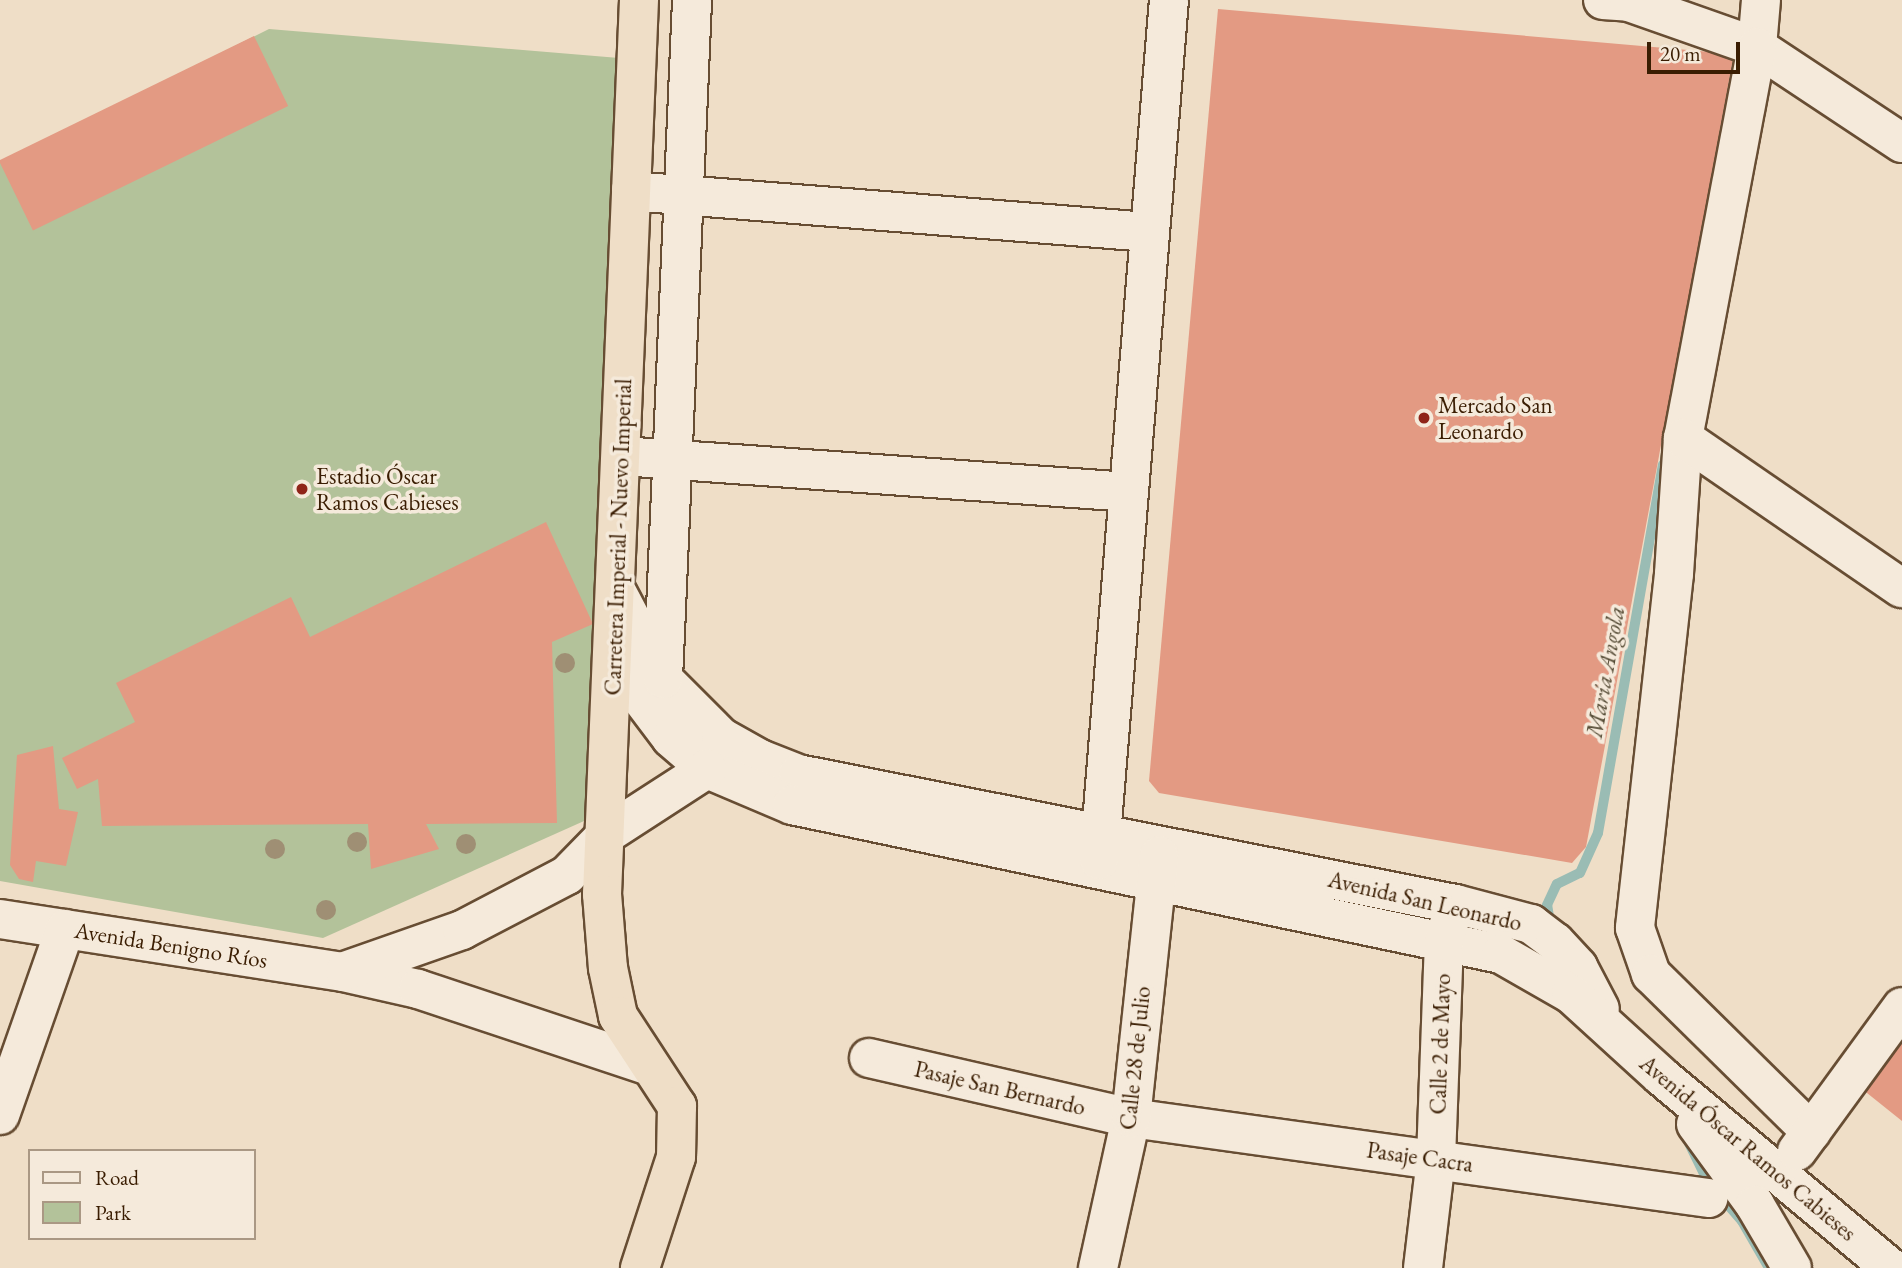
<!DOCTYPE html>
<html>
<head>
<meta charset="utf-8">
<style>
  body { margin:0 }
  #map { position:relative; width:1902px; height:1268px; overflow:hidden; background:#efdec7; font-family:"EB Garamond",serif }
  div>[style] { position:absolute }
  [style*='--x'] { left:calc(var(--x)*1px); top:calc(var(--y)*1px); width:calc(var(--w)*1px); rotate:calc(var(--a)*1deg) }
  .green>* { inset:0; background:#b3c29a }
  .stream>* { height:10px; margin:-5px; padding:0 5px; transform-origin:5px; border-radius:5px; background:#9abcb4 }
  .building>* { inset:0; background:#e39a83; transform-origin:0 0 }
  .roads { filter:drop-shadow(2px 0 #674d33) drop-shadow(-2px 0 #674d33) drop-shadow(0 2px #674d33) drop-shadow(0 -2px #674d33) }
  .minor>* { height:38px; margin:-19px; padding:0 19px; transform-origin:19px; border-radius:19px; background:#f5eadb }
  .highway>* { height:38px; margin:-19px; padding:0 19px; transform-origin:19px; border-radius:19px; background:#efdec7 }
  .trees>* { width:20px; height:20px; margin:-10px; border-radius:50%; background:#9f8f74 }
  .dots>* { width:19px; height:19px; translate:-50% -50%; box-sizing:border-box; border:4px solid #f5eadb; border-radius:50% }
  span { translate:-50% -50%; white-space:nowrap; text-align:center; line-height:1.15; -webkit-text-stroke:7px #f5eadb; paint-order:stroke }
  .poi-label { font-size:23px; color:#3a1d02 }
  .left { translate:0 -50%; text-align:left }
  .street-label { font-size:23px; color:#3a1d02 }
  .water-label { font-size:24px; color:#574d37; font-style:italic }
  .legend { position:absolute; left:28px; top:1149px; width:228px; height:91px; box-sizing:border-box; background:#f5eadb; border:2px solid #aa9884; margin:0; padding:9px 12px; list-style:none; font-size:21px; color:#3a1d02 }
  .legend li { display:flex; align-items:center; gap:14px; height:35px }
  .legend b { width:35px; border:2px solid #aa9884 }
  .scale { position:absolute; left:1647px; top:42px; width:93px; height:32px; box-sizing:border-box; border:4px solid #3a1d02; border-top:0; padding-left:9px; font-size:21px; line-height:24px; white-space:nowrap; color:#3a1d02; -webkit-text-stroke:5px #f5eadb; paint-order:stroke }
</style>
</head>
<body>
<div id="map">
  <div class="green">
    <div style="clip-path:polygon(269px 29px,619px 58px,593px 817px,323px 938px,0 881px,0 162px)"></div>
  </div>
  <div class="stream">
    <div style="--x:1550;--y:923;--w:18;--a:-99"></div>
    <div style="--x:1547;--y:905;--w:23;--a:-65"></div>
    <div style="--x:1557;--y:884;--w:25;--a:-26"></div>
    <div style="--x:1580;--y:873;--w:44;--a:-65.8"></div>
    <div style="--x:1598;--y:833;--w:374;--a:-80"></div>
    <div style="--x:1689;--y:1143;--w:43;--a:64"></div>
    <div style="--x:1708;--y:1182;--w:52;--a:48.9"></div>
    <div style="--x:1742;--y:1221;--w:54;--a:60.1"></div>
  </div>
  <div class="building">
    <div style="clip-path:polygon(1218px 9px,1734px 54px,1586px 847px,1572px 863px,1159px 793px,1149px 781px)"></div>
    <div style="left:254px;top:36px;width:78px;height:284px;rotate:64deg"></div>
    <div style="clip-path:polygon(546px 522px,593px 624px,552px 642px,557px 823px,426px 824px,439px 849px,371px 869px,368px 824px,102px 826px,98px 779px,77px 789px,62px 758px,135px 722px,116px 683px,291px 597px,310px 637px)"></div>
    <div style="clip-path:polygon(53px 746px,59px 809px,78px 812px,66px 866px,36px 861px,33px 882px,19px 879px,10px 865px,17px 755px)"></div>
    <div style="clip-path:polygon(1902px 1030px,1902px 1121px,1862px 1089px)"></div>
  </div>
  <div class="roads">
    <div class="minor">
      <div style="--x:1603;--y:0;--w:26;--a:4"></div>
      <div style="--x:1629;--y:2;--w:136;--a:19.4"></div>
      <div style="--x:1757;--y:47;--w:174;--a:33.5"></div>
      <div style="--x:1761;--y:0;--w:47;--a:94.9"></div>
      <div style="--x:1757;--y:47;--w:398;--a:100.7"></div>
      <div style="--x:1683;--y:438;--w:136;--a:93.8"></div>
      <div style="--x:1674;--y:574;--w:356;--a:96.3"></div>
      <div style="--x:1635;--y:928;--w:49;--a:70.8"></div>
      <div style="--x:1651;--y:974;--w:225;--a:44.6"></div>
      <div style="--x:631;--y:191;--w:519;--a:4.53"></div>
      <div style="--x:1683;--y:438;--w:265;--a:34.5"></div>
      <div style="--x:621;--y:456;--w:509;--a:4.05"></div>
      <div style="--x:616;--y:590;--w:101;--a:62.2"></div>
      <div style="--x:663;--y:679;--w:82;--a:45"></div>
      <div style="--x:721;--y:737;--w:45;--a:29.4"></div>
      <div style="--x:760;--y:759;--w:41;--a:21.5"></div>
      <div style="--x:798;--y:774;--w:670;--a:11.19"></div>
      <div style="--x:1455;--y:904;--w:79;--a:14.7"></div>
      <div style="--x:1531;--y:924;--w:30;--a:37"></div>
      <div style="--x:1555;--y:942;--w:34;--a:47"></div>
      <div style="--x:1578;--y:967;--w:47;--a:62.4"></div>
      <div style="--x:613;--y:661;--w:96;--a:53"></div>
      <div style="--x:671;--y:738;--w:48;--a:40.7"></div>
      <div style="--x:707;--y:769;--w:92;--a:23"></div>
      <div style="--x:792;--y:805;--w:724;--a:11.87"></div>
      <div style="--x:1501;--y:954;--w:81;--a:29.7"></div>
      <div style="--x:1571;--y:994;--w:122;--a:42.3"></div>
      <div style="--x:1661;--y:1076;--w:300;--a:39.9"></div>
      <div style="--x:663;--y:679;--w:680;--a:-87.55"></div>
      <div style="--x:1099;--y:860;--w:863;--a:-85.35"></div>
      <div style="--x:0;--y:919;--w:347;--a:8.8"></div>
      <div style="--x:343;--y:972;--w:77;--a:12.8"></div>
      <div style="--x:418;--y:989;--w:240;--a:18.4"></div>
      <div style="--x:345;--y:971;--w:124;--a:-19.3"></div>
      <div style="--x:462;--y:930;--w:119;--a:-27.6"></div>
      <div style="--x:567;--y:875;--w:59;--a:-45.7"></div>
      <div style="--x:608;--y:833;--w:118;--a:-32.9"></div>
      <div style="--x:869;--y:1058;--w:269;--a:12.9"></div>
      <div style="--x:1131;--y:1118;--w:583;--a:7.89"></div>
      <div style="--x:0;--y:1115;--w:197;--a:-70.7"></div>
      <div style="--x:1696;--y:1124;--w:100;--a:53.9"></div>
      <div style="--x:1755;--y:1205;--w:73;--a:59.6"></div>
      <div style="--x:1797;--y:1151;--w:178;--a:-53.9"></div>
      <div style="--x:1098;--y:1268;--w:154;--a:-77.6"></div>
      <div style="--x:1131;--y:1118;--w:264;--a:-83.9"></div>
      <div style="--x:1423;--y:1268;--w:110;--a:-83.2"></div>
      <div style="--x:1436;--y:1159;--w:218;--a:-87.9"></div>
      <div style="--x:1444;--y:941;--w:25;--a:-74"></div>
    </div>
    <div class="highway">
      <div style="--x:639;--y:0;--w:895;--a:92.37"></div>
      <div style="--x:602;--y:894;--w:74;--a:85.4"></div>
      <div style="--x:608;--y:968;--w:49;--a:78.2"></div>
      <div style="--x:618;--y:1016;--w:108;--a:56.8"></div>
      <div style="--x:677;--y:1106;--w:51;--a:91.1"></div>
      <div style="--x:676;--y:1157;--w:117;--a:108"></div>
    </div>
  </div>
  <div class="trees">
    <div style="left:565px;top:663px"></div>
    <div style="left:357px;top:842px"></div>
    <div style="left:466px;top:844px"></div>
    <div style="left:275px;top:849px"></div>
    <div style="left:326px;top:910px"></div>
  </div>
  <div class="dots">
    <div style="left:1424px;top:418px;background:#8f2418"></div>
    <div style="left:302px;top:489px;background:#8f2418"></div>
  </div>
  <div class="poi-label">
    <span class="left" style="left:1438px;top:418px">Mercado San<br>Leonardo</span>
    <span class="left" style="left:316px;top:489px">Estadio Óscar<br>Ramos Cabieses</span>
  </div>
  <div class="street-label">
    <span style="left:618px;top:537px;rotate:-88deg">Carretera Imperial - Nuevo Imperial</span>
    <span style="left:1425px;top:901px;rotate:13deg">Avenida San Leonardo</span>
    <span style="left:171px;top:945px;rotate:9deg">Avenida Benigno Ríos</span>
    <span style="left:1440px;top:1044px;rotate:-88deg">Calle 2 de Mayo</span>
    <span style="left:1135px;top:1058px;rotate:-84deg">Calle 28 de Julio</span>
    <span style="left:1000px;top:1088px;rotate:13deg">Pasaje San Bernardo</span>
    <span style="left:1748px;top:1148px;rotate:40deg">Avenida Óscar Ramos Cabieses</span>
    <span style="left:1420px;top:1157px;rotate:8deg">Pasaje Cacra</span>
  </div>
  <div class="water-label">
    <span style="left:1605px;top:672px;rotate:-80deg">María Angola</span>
  </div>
  <ul class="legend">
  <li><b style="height:9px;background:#f5eadb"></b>Road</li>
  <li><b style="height:19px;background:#b3c29a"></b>Park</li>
  </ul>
  <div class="scale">20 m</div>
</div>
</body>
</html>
